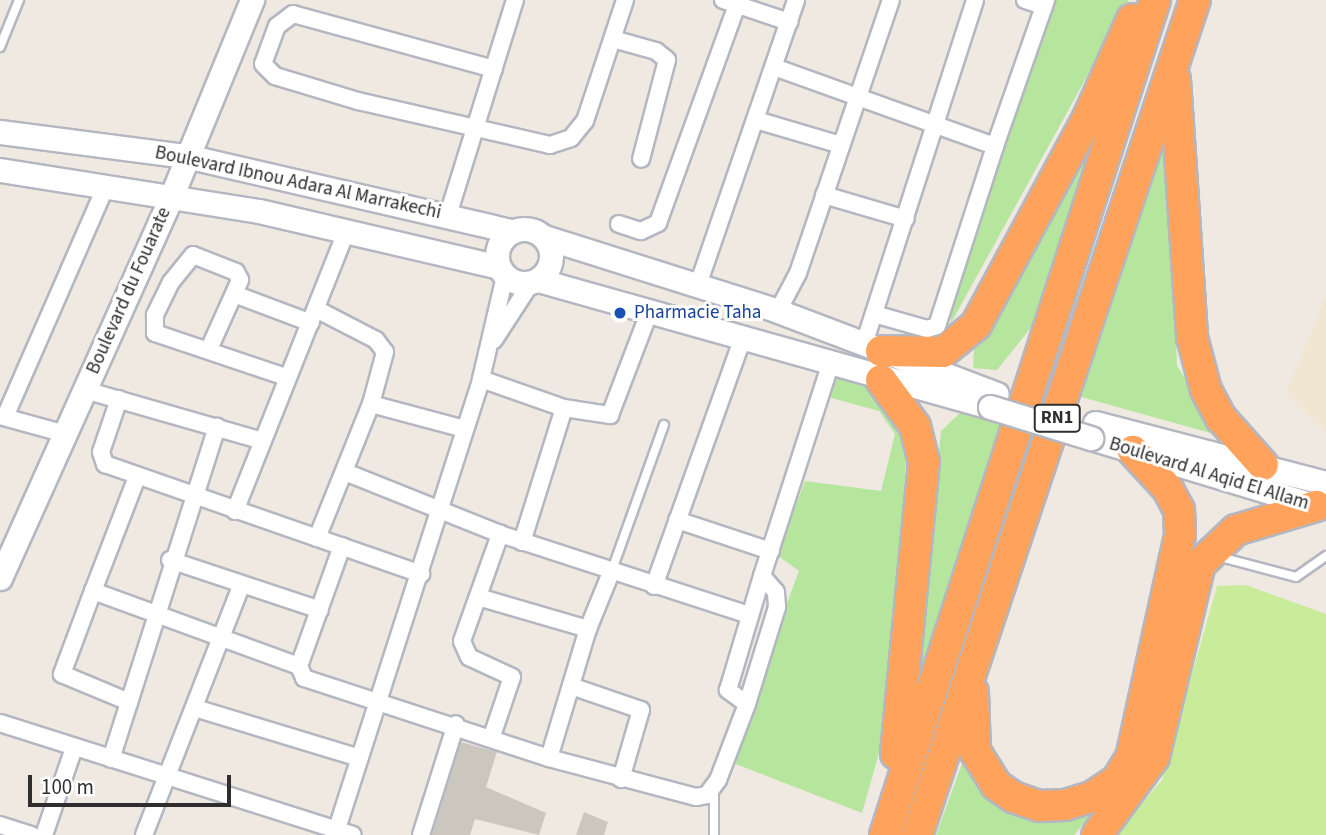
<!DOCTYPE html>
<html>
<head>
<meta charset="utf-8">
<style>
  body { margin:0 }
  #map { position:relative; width:1326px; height:835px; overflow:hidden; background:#efe9e1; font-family:"Source Sans 3",sans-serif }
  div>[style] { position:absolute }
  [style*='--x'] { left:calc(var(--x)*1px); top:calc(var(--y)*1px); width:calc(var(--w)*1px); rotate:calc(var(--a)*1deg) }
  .education>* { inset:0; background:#f0e6d1 }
  .green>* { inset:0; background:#b6e59e }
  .pitch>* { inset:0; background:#c9ec9a }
  .building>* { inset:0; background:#cbc7bf }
  .roads { filter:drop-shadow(2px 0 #b4b7c1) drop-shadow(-2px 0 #b4b7c1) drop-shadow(0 2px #b4b7c1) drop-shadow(0 -2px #b4b7c1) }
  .lane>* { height:8px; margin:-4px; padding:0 4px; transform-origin:4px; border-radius:4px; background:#fff }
  .street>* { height:16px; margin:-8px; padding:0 8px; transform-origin:8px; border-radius:8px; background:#fff }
  .secondary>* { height:23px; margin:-11.5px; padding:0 11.5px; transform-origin:11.5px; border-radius:11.5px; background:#fff }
  .secondary>.ring { margin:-11.5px; padding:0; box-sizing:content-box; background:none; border:23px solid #fff; border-radius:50% }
  .highway>* { height:30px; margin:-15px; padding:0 15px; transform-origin:15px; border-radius:15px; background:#ffa35c }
  .bridges { filter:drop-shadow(2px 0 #b4b7c1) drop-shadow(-2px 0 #b4b7c1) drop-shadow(0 2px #b4b7c1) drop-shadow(0 -2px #b4b7c1) }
  .secondary-bridge>* { height:23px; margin:-11.5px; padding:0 11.5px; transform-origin:11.5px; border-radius:11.5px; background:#fff }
  .dots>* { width:19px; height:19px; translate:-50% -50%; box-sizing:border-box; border:4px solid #fff; border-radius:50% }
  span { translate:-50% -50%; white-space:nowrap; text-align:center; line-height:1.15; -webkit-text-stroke:6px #fff; paint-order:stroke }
  .shield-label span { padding:2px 5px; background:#fff; border:2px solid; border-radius:5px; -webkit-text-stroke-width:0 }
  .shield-label { font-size:18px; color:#2e2e2e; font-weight:700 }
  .street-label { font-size:19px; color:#2e2e2e }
  .transit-label { font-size:19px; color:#164399 }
  .left { translate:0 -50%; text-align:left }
  .scale { position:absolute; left:28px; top:775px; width:203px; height:32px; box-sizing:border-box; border:4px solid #2e2e2e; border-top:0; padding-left:9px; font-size:21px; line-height:24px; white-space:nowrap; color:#2e2e2e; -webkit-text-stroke:5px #fff; paint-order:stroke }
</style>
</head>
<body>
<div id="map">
  <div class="education">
    <div style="clip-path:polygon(1326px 295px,1326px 433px,1286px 392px)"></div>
  </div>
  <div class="green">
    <div style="clip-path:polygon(1050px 0,1129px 0,951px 323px,949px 304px)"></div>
    <div style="clip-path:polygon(1126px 64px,1037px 320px,997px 370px,973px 368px,975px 334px)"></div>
    <div style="clip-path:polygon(1160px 135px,1168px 135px,1177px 366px,1225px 437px,1074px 395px)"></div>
    <div style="clip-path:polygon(837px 372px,865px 380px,908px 433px,889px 718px,862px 813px,728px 761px,799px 571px,777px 555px,805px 481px,881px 491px,895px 434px,879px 411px,828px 397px)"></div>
    <div style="clip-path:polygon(961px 412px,1009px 425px,915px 705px,941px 431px)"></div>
    <div style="clip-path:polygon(963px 761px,1000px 803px,1099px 805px,1074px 835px,936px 835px)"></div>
  </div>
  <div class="pitch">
    <div style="clip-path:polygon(1246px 585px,1326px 614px,1326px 835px,1115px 835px,1162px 780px,1217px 586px)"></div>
  </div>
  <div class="building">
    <div style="clip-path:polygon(461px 742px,497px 752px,486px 787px,546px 813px,539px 835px,475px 819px,470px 835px,432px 835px)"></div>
    <div style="clip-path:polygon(584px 812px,608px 822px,604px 835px,576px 835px)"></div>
  </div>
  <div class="roads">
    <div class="lane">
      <div style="--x:0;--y:47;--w:51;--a:-68"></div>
      <div style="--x:1224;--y:558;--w:74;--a:14.8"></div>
      <div style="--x:1296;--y:577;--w:37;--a:-35"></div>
      <div style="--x:612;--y:570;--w:154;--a:-70.3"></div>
      <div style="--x:714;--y:789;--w:46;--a:90"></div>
    </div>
    <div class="street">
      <div style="--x:723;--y:0;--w:70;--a:18.4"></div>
      <div style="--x:1025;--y:0;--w:20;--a:18"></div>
      <div style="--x:613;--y:39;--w:45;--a:15.6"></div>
      <div style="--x:656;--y:51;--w:14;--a:39"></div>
      <div style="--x:667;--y:60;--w:102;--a:104.7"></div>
      <div style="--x:774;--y:67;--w:235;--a:19.7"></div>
      <div style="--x:995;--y:146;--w:155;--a:-70.7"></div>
      <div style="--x:494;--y:69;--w:208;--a:-164.7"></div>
      <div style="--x:293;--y:14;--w:20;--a:143"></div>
      <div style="--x:277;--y:26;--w:40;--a:110.2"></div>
      <div style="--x:263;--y:64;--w:17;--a:45"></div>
      <div style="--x:275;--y:76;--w:87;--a:16.8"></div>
      <div style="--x:358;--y:101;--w:197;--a:12.9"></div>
      <div style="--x:550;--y:145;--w:22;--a:-18"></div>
      <div style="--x:571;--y:138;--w:22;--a:-51"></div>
      <div style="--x:585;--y:121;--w:127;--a:-71.7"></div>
      <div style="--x:756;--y:120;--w:89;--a:16.4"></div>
      <div style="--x:824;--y:195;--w:85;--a:16.3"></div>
      <div style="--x:448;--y:215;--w:225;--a:-72.7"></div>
      <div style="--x:619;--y:224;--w:23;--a:18"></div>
      <div style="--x:641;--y:231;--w:19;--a:-25"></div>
      <div style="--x:658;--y:223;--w:232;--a:-70.1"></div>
      <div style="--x:698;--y:285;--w:301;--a:-71"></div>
      <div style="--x:234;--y:294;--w:82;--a:20.6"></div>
      <div style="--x:778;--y:311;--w:43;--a:-62.2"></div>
      <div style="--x:798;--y:273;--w:288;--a:-71.2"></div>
      <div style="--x:874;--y:314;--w:55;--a:15.8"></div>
      <div style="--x:927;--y:329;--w:10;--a:-17"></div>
      <div style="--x:937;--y:326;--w:189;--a:-72.1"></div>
      <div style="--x:494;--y:340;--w:68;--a:-57"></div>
      <div style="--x:864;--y:344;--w:361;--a:-72.1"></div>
      <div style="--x:209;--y:349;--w:76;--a:-65.8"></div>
      <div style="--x:240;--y:280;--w:9;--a:-117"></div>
      <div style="--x:236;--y:272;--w:46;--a:-158.4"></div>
      <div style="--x:193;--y:255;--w:35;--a:129"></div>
      <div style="--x:171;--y:282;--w:37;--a:116"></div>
      <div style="--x:155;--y:315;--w:18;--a:90"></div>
      <div style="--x:155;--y:333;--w:138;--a:18.6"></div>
      <div style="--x:481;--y:379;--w:88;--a:19.3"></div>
      <div style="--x:85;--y:390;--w:181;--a:16"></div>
      <div style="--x:119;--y:399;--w:56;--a:108.8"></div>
      <div style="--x:101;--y:452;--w:13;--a:72"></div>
      <div style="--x:105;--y:464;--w:335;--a:19.2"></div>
      <div style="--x:371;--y:404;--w:97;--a:14.9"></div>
      <div style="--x:0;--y:416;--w:68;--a:15.3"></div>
      <div style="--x:5;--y:417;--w:252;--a:-66.4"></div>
      <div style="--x:345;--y:472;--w:167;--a:21.8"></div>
      <div style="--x:500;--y:534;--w:263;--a:18"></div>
      <div style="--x:137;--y:477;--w:122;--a:111.1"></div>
      <div style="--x:93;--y:591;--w:219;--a:20"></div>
      <div style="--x:235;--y:511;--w:300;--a:-68.3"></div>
      <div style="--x:677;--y:520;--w:99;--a:18.3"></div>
      <div style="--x:317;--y:538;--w:144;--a:-68.1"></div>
      <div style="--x:371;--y:404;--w:54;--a:-74.9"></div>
      <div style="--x:385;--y:352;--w:15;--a:-127"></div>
      <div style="--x:376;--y:340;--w:65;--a:-152.7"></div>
      <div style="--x:522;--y:542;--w:140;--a:-72.6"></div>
      <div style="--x:564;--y:408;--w:47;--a:8.7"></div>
      <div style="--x:610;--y:415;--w:112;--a:-69.1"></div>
      <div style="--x:342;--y:546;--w:127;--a:109.7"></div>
      <div style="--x:299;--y:666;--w:13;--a:67"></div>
      <div style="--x:304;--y:678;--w:258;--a:18.1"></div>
      <div style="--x:549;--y:758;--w:152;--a:14.9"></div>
      <div style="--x:696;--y:797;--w:11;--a:-10"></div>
      <div style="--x:707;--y:795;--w:19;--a:-54"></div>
      <div style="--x:718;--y:780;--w:81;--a:-69.1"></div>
      <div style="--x:747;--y:704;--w:102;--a:-72.8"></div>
      <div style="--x:777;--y:607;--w:15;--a:-94"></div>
      <div style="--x:776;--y:592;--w:21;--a:-131"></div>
      <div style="--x:762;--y:576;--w:224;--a:-72.1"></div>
      <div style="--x:170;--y:560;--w:158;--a:18.4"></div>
      <div style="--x:654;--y:586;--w:263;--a:-70.3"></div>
      <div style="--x:93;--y:591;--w:89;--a:110.5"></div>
      <div style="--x:62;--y:674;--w:73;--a:22.7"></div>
      <div style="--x:478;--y:597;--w:115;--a:16.2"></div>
      <div style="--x:571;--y:686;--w:74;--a:18.9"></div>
      <div style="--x:641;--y:710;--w:72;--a:106.2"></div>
      <div style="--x:747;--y:704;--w:24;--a:-144"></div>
      <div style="--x:728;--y:690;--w:119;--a:-73.4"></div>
      <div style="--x:195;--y:708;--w:172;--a:16.9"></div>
      <div style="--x:0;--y:723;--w:370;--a:17.6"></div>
      <div style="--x:492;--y:736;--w:62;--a:-71.3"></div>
      <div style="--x:512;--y:677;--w:47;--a:-155.1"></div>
      <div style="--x:469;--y:657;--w:17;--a:-114"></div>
      <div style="--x:462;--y:641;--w:114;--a:-70.4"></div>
      <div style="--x:549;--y:758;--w:135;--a:-73.2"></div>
      <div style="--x:588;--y:629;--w:64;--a:-67.9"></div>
      <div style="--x:111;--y:759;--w:349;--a:-72.3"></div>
      <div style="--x:0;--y:825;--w:33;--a:18"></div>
      <div style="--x:44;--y:835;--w:92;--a:-71"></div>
      <div style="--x:144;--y:835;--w:269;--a:-68.7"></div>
      <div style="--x:335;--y:835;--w:479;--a:-72.2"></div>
      <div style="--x:481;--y:379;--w:106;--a:-76.9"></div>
      <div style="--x:421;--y:835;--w:116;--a:-72.5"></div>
    </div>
    <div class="secondary">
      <div style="--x:0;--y:132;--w:188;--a:7.4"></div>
      <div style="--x:186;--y:156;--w:335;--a:13"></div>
      <div style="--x:0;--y:170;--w:262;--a:9"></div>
      <div style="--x:259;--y:211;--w:246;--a:13.1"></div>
      <div class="ring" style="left:497px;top:229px;width:31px;height:31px"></div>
      <div style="--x:544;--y:237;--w:245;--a:17.5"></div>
      <div style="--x:778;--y:311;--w:234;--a:20.8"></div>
      <div style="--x:538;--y:280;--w:470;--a:15.7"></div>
      <div style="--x:1095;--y:423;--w:239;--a:14.6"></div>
      <div style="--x:1091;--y:438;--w:235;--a:16.8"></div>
      <div style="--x:0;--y:578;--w:420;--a:-65.8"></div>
      <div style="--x:172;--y:195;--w:211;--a:-67.7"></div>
    </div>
    <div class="highway">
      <div style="--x:1175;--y:79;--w:259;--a:86.2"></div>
      <div style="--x:1192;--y:337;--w:55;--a:75.2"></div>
      <div style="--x:1206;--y:390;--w:32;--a:62"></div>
      <div style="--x:1221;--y:418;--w:63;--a:48.2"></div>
      <div style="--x:881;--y:351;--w:62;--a:0.9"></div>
      <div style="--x:943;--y:352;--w:43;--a:-39.3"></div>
      <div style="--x:976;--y:325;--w:235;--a:-61.6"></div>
      <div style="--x:1088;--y:118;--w:108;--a:-66"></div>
      <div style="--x:881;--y:380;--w:57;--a:53.5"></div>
      <div style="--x:915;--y:426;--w:37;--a:76"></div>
      <div style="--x:924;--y:462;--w:293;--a:95.5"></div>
      <div style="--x:973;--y:692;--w:59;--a:88.1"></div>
      <div style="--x:975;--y:751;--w:40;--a:58"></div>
      <div style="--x:996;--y:785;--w:21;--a:35"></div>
      <div style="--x:1013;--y:797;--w:28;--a:19"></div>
      <div style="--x:1039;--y:806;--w:26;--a:-2"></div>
      <div style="--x:1065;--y:805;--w:28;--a:-17"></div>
      <div style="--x:1092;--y:797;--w:30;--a:-34"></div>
      <div style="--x:1117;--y:780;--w:26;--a:-58"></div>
      <div style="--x:1131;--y:758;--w:228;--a:-77.6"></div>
      <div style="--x:1180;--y:535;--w:25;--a:-92"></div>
      <div style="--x:1179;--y:510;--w:24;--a:-118"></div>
      <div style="--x:1168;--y:489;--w:52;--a:-132.6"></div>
      <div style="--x:885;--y:835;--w:878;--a:-72.08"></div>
      <div style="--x:917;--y:835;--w:880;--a:-71.59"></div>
      <div style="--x:1097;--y:835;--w:97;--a:-53.8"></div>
      <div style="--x:1154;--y:757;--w:198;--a:-76.6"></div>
      <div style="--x:1200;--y:564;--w:50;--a:-43.4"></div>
      <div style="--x:1236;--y:530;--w:84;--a:-16.7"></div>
    </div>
  </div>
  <div class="bridges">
    <div class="secondary-bridge">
      <div style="--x:990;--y:407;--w:106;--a:17.1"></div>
    </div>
  </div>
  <div class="dots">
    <div style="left:620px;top:313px;background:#1a4fb4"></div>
  </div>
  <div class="shield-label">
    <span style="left:1057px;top:418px">RN1</span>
  </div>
  <div class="street-label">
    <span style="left:298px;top:183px;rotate:12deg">Boulevard Ibnou Adara Al Marrakechi</span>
    <span style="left:129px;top:291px;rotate:-66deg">Boulevard du Fouarate</span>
    <span style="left:1209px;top:474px;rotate:17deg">Boulevard Al Aqid El Allam</span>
  </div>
  <div class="transit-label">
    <span class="left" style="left:634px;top:313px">Pharmacie Taha</span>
  </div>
  <div class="scale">100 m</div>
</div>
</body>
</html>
